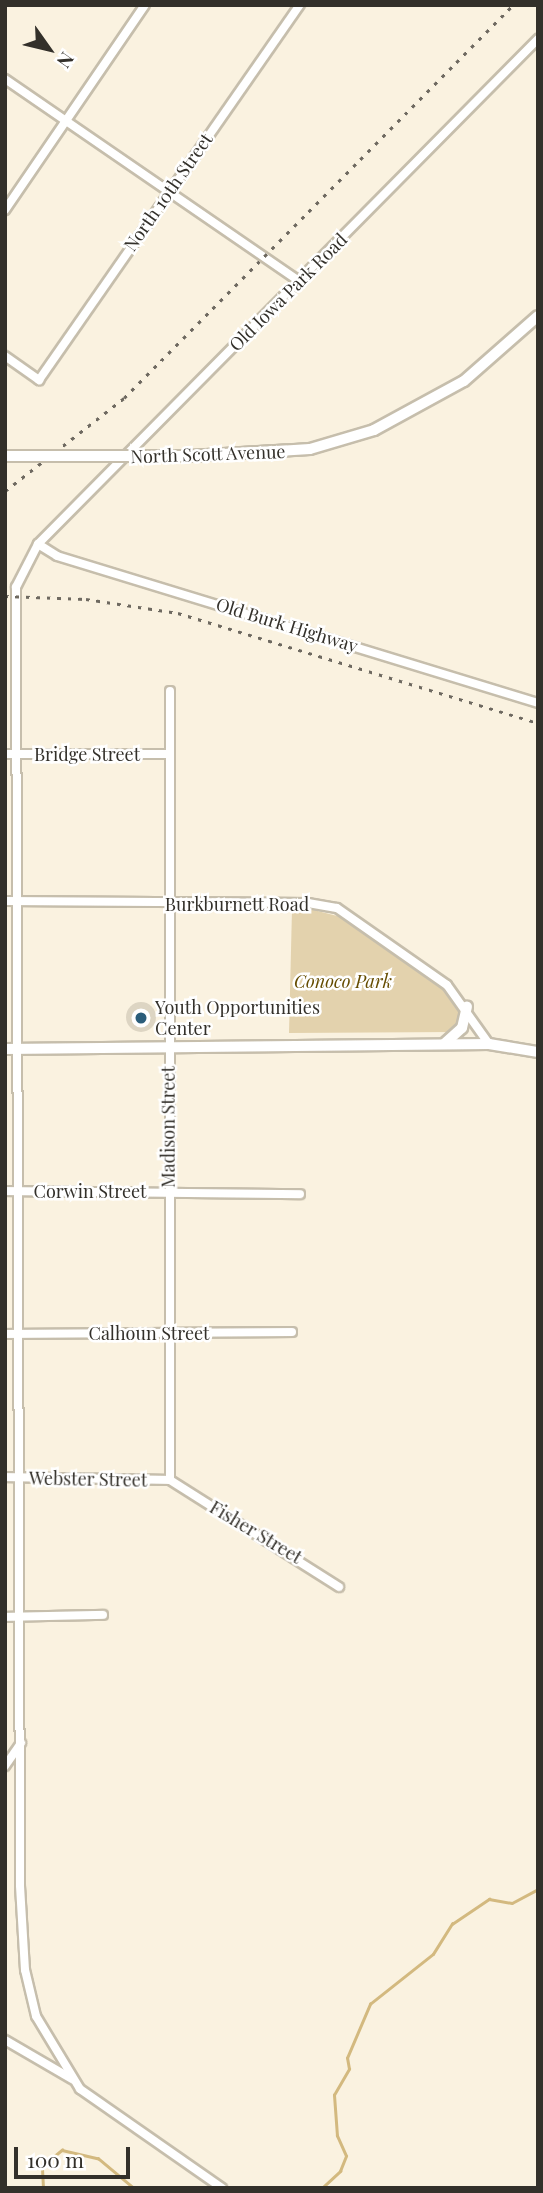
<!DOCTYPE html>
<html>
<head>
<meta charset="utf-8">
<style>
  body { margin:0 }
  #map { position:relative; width:543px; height:2193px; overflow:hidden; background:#faf2e0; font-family:"Playfair Display",serif }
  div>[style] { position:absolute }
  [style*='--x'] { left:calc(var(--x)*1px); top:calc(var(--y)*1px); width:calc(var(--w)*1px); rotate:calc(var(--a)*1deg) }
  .green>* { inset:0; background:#e3d2ad }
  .stream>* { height:2.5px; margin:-1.25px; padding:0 1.25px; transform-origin:1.25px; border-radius:1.25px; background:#d3b97f }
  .building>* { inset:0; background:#ddd5c3 }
  .round { border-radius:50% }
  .roads { filter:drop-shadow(2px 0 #c6beac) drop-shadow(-2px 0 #c6beac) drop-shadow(0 2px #c6beac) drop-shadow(0 -2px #c6beac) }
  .minor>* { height:8px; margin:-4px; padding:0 4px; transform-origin:4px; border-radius:4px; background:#fff }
  .major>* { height:10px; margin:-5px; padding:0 5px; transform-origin:5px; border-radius:5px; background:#fff }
  .rail>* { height:2.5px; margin-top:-1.25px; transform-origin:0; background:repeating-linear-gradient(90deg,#6e6960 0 3.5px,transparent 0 10.5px) }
  .bridges { filter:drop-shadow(2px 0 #c6beac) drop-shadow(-2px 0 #c6beac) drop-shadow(0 2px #c6beac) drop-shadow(0 -2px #c6beac) }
  .major-bridge>* { height:10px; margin:-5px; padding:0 5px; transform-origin:5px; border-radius:5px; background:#fff }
  .dots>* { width:19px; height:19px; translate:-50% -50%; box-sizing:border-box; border:4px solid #fff; border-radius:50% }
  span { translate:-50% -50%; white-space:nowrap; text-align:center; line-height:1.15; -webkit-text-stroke:5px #fff; paint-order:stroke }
  .street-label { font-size:18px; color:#33302a }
  .park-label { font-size:18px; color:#654c00; font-style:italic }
  .poi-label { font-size:18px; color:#33302a }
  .left { translate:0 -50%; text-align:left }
  .frame { position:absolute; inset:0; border:7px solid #33302a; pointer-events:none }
  .north { position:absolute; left:14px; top:14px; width:70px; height:70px; -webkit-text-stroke:5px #fff; paint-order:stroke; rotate:124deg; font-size:19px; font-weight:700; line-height:28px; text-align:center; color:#33302a }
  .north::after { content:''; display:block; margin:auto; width:24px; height:32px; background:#33302a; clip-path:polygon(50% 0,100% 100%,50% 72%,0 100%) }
  .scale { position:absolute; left:14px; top:2147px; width:116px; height:32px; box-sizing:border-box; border:4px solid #33302a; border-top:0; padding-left:9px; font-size:21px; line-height:24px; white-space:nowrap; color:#33302a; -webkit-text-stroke:5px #fff; paint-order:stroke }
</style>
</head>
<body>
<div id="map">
  <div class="green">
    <div style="clip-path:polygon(306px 908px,341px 917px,453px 994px,463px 1017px,453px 1032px,289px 1033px,292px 909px)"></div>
  </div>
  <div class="stream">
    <div style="--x:43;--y:2188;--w:22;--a:-93"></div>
    <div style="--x:42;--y:2166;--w:26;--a:-39"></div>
    <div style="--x:62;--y:2150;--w:37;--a:13"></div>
    <div style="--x:98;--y:2158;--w:47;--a:39.8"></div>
    <div style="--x:322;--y:2188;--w:25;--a:-43"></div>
    <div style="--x:340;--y:2171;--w:16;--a:-68"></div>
    <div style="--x:346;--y:2156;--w:22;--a:-114"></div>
    <div style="--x:337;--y:2136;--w:41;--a:-94.2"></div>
    <div style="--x:334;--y:2095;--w:30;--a:-60"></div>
    <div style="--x:349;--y:2069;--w:11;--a:-100"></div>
    <div style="--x:347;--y:2058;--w:59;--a:-66.9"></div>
    <div style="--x:370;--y:2004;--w:80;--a:-38.4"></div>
    <div style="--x:433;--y:1954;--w:36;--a:-58"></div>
    <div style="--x:452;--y:1924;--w:45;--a:-34"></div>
    <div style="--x:489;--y:1899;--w:23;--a:10"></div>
    <div style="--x:512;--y:1903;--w:30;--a:-28"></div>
  </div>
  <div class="building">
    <div class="round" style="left:126px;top:1002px;width:30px;height:30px"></div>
  </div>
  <div class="roads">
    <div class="minor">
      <div style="--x:5;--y:79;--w:358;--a:34.5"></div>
      <div style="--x:5;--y:210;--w:248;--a:-55.7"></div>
      <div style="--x:5;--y:356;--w:42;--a:35.2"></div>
      <div style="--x:39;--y:380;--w:457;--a:-55.2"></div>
      <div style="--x:38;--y:544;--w:22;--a:32"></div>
      <div style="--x:57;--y:556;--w:503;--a:16.99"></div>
      <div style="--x:170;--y:691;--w:789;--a:90"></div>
      <div style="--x:5;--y:754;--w:164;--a:0"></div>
      <div style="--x:5;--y:901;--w:303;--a:0.4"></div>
      <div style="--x:308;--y:903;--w:29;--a:10"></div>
      <div style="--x:337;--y:908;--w:134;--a:35"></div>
      <div style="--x:447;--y:985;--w:72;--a:54.6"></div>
      <div style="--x:5;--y:1191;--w:295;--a:0.6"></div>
      <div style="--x:5;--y:1334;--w:287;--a:-0.4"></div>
      <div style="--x:5;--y:1477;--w:165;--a:1"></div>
      <div style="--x:170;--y:1480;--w:200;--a:32.3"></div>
      <div style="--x:5;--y:1617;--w:98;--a:-1.2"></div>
      <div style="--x:5;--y:1766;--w:28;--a:-55"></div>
      <div style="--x:5;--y:2040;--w:78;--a:30.2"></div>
      <div style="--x:222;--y:2188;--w:173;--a:-145.1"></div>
      <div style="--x:80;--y:2089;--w:85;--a:-121.1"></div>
      <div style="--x:36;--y:2016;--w:47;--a:-103.4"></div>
      <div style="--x:25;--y:1970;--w:85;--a:-93.4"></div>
      <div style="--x:20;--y:1885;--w:1298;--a:-90.18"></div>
      <div style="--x:16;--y:587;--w:48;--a:-62.9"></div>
      <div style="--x:38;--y:544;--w:711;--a:-45.29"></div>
    </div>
    <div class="major">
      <div style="--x:189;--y:456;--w:121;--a:-3.3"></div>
      <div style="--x:310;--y:449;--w:67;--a:-16.5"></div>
      <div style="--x:374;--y:430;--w:102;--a:-28.6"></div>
      <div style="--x:464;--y:381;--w:98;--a:-41.3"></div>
      <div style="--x:444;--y:1044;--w:24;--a:-42"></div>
      <div style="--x:462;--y:1028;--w:22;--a:-77"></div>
      <div style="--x:5;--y:1049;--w:484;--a:-0.6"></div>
      <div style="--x:489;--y:1044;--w:50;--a:9.3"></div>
    </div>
  </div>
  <div class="rail">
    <div style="--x:5;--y:491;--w:151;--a:-38"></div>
    <div style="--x:124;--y:398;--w:553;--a:-45.29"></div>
    <div style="--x:5;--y:596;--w:81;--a:2.1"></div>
    <div style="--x:86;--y:599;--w:93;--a:8.7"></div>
    <div style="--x:178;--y:613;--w:376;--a:17"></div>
  </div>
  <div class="bridges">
    <div class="major-bridge">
      <div style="--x:5;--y:456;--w:184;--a:0"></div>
    </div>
  </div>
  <div class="dots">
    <div style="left:141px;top:1018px;background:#2b5d7a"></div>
  </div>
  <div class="street-label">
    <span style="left:168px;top:192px;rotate:-55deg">North 10th Street</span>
    <span style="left:288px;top:292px;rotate:-45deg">Old Iowa Park Road</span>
    <span style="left:208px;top:454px;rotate:-2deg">North Scott Avenue</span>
    <span style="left:287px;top:625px;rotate:17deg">Old Burk Highway</span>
    <span style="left:87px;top:754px">Bridge Street</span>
    <span style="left:237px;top:904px">Burkburnett Road</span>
    <span style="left:168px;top:1127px;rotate:-90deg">Madison Street</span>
    <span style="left:90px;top:1191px">Corwin Street</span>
    <span style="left:149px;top:1333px">Calhoun Street</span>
    <span style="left:88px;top:1479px;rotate:1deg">Webster Street</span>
    <span style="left:256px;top:1532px;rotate:31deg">Fisher Street</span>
  </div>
  <div class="park-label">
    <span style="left:343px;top:981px">Conoco Park</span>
  </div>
  <div class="poi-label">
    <span class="left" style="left:155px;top:1018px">Youth Opportunities<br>Center</span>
  </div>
  <div class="frame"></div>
  <div class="north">N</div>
  <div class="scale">100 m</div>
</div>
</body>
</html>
